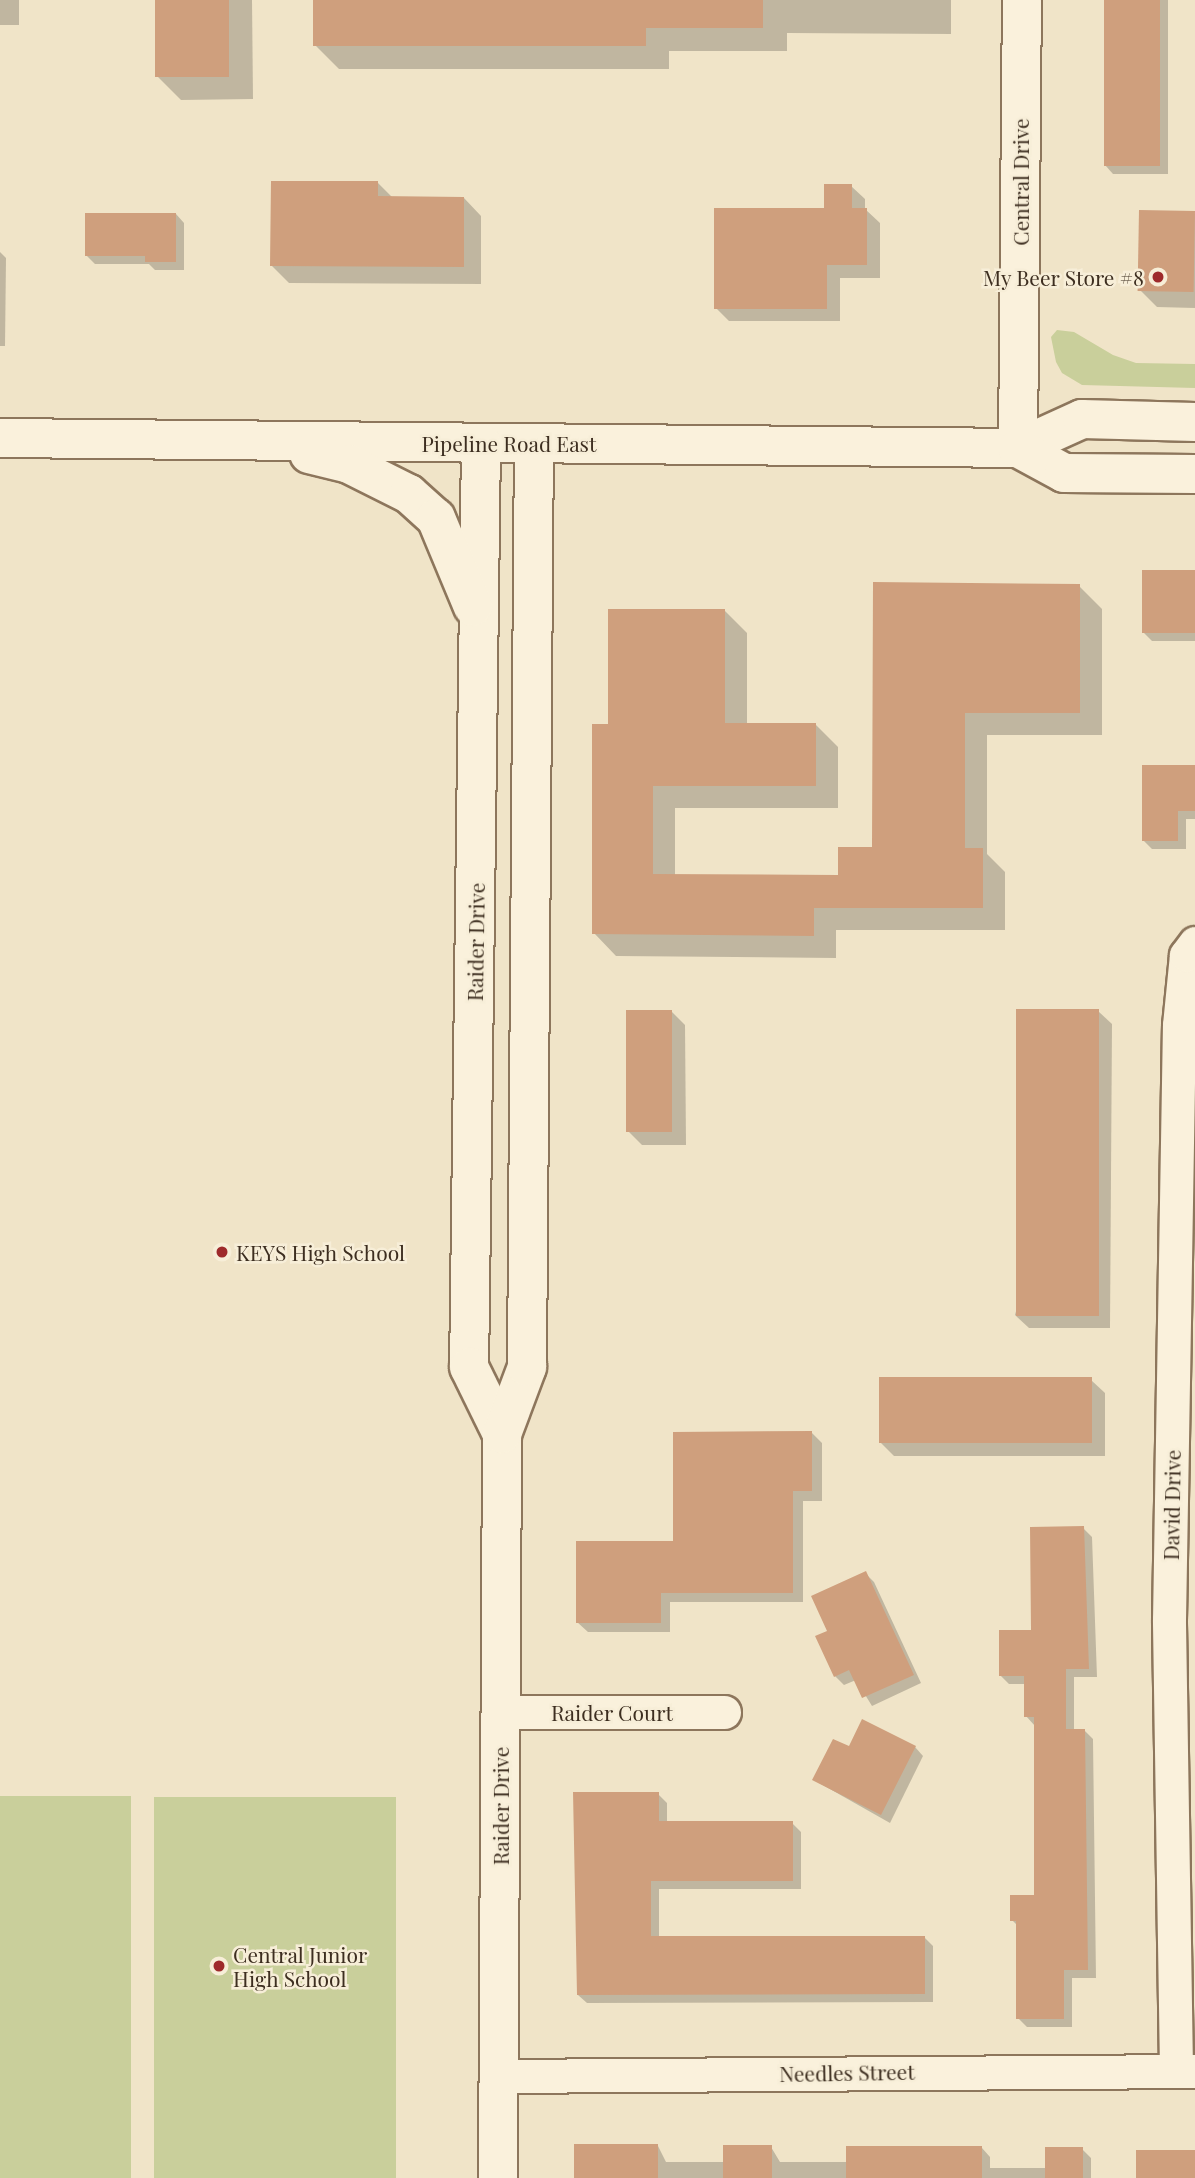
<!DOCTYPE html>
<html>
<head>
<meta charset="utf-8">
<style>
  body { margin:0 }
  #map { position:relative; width:1195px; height:2178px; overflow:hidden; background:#f0e4c8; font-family:"Playfair Display",serif }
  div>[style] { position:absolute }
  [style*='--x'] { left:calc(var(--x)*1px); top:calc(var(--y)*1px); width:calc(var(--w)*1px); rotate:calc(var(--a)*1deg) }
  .green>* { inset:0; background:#c9cf9b; transform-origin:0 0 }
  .shadow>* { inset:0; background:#0003; transform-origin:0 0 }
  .building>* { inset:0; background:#cf9f7d; transform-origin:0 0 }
  .roads { filter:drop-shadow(2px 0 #8d765c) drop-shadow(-2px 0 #8d765c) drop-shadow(0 2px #8d765c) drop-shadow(0 -2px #8d765c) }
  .minor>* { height:33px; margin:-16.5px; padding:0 16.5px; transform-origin:16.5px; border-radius:16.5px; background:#faf1dc }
  .secondary>* { height:38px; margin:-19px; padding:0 19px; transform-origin:19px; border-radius:19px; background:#faf1dc }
  .dots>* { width:19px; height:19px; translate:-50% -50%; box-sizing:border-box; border:4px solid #f7eed8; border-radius:50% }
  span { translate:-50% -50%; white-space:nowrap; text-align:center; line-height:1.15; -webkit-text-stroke:5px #f7eed8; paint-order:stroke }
  .street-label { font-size:21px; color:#3d2e20 }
  .poi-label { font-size:21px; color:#3d2e20 }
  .right { translate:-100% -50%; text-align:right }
  .left { translate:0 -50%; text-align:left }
</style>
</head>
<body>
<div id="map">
  <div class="green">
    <div style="clip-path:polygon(1057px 330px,1074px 332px,1113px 355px,1136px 363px,1195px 364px,1195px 388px,1082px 385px,1062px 373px,1056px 362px,1051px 337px)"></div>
    <div style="left:0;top:1796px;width:131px;height:382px"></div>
    <div style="left:154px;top:1797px;width:242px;height:381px"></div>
  </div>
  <div class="shadow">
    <div style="left:0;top:0;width:19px;height:25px"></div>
    <div style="clip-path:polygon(157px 0,252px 0,253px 99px,181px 100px,157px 76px)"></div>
    <div style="clip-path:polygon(315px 0,951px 0,951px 34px,787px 33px,787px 51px,669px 51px,669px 69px,339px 69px,315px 45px)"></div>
    <div style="clip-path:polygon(1107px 0,1168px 0,1168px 174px,1113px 174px,1105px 165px)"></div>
    <div style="clip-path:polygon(378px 183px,393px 198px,464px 198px,481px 216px,481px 284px,289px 283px,272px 266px)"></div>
    <div style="clip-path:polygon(851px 186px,865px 199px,865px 209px,880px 223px,880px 278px,840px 278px,840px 321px,729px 321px,716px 308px)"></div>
    <div style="clip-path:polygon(1195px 213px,1195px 308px,1157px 307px,1140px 290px)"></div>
    <div style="clip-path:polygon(176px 214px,184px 223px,184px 270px,155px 270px,149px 264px,95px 264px,86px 255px)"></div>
    <div style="clip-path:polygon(0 252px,6px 258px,5px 346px,0 346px)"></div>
    <div style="clip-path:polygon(1195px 572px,1195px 641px,1152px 641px,1143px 632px)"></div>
    <div style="clip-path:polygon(875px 583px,1079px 586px,1102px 609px,1102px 735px,987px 735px,987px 854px,1005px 872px,1005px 930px,836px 930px,836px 958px,616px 956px,594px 933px,610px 725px,724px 610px,747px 633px,747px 724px,815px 724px,838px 747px,838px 808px,675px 808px,675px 876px,840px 877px,874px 849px)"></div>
    <div style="clip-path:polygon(1195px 766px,1195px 819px,1186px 819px,1186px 849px,1152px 849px,1143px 840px)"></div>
    <div style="clip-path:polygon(1098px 1011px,1112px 1024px,1110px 1328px,1029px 1328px,1015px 1315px)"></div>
    <div style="clip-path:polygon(672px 1012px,685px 1025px,686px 1145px,642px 1145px,629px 1132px)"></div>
    <div style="clip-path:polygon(1091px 1380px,1105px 1393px,1105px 1456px,894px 1456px,881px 1443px)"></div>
    <div style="clip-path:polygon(811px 1432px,822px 1443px,822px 1501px,803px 1501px,803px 1602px,670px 1602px,670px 1632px,588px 1632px,577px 1622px)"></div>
    <div style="clip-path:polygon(1083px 1528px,1092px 1537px,1097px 1677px,1074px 1677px,1074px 1730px,1084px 1730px,1093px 1739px,1096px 1978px,1072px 1978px,1072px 2027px,1027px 2027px,1018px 2018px,1018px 1926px,1012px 1920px,1035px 1896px,1035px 1726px,1026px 1716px,1026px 1684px,1009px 1684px,1000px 1675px,1032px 1632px)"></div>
    <div style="clip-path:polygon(865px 1573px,874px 1582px,921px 1683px,872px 1706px,856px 1680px,844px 1685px,835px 1676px,829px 1632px)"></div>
    <div style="clip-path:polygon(915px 1747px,923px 1756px,890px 1823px,814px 1780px,850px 1749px)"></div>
    <div style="clip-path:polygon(658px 1794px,667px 1803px,667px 1823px,792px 1823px,801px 1832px,801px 1889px,659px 1889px,659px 1937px,924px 1937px,933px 1946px,933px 2002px,587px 2003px,578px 1995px)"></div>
    <div style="clip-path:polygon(658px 2146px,666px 2162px,725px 2162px,771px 2147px,780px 2162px,847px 2162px,982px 2148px,990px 2157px,990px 2168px,1047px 2168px,1082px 2149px,1091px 2158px,1091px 2178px,576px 2178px)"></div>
  </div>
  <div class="building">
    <div style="left:155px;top:0;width:74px;height:77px"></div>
    <div style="clip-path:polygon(313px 0,763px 0,763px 28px,646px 28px,646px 46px,313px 46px)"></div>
    <div style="left:1104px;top:0;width:56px;height:166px"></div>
    <div style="clip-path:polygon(271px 181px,378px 181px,378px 196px,464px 197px,464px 267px,270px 266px)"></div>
    <div style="clip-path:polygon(824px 184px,852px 184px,852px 208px,867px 208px,867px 265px,827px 265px,827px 309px,714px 309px,714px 208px,824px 208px)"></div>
    <div style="left:1139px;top:210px;width:56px;height:81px;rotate:1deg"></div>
    <div style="clip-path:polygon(85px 213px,176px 213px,176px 262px,145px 262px,145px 256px,85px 256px)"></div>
    <div style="left:1142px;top:570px;width:53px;height:63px"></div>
    <div style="clip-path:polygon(873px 582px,1080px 584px,1080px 713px,965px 713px,965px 848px,983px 848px,983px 908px,814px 908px,814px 936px,592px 934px,592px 724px,608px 724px,608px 609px,725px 609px,725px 723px,816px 723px,816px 786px,653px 786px,653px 874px,838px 875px,838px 847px,872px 847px)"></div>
    <div style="clip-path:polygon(1142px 765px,1195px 765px,1195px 811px,1178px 811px,1178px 841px,1142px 841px)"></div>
    <div style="left:1016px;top:1009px;width:83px;height:307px"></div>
    <div style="left:672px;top:1010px;width:122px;height:46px;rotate:90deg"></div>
    <div style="left:879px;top:1377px;width:213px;height:66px"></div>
    <div style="clip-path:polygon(812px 1431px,812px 1491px,793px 1491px,793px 1593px,661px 1593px,661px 1623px,576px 1623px,576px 1541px,673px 1541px,673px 1432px)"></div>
    <div style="clip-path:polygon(1084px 1526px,1089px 1669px,1066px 1669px,1066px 1729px,1085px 1729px,1088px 1970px,1064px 1970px,1064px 2019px,1016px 2019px,1016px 1921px,1010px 1921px,1010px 1895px,1034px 1895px,1034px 1717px,1024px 1717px,1024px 1676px,999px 1676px,999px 1630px,1031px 1630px,1030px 1527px)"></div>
    <div style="clip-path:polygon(866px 1571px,914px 1675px,862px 1698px,849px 1670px,834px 1677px,815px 1636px,827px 1631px,811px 1596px)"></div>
    <div style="clip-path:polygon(862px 1719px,916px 1746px,881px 1815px,812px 1780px,833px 1739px,849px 1746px)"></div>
    <div style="clip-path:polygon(573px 1792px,659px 1792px,659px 1821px,793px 1821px,793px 1881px,651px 1881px,651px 1936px,925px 1936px,925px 1994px,577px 1995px)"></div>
    <div style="left:574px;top:2144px;width:84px;height:34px"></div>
    <div style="left:723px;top:2145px;width:49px;height:33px"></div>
    <div style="left:846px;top:2146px;width:136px;height:32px"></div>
    <div style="left:1045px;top:2147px;width:38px;height:31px"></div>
    <div style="left:1136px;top:2150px;width:59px;height:28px"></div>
  </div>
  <div class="roads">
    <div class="minor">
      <div style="--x:500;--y:1712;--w:224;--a:0"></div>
      <div style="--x:1176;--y:2069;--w:449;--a:-90.9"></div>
      <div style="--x:1169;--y:1620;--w:595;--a:-89.04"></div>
      <div style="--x:1179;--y:1025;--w:70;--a:-84.3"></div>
      <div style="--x:1186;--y:955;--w:15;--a:-53"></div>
      <div style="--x:498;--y:2076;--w:697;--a:-0.41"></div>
    </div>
    <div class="secondary">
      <div style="--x:0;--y:438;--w:1018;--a:0.56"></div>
      <div style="--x:1018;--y:448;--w:70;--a:-24.4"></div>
      <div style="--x:1082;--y:419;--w:113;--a:1.5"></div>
      <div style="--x:481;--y:443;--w:924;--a:90.74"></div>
      <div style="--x:469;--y:1367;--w:75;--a:63.8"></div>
      <div style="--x:1018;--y:448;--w:448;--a:-89.5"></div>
      <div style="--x:1018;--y:448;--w:52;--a:28.5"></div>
      <div style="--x:1064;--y:473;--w:131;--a:0.4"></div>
      <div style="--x:309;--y:454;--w:41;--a:14"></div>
      <div style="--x:349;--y:464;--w:67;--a:26.6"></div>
      <div style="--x:409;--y:494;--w:36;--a:42"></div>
      <div style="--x:436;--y:518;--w:96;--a:67.4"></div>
      <div style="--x:498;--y:2178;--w:744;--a:-89.69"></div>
      <div style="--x:502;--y:1434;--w:72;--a:-69.5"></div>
      <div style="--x:527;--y:1367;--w:924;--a:-89.57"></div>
    </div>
  </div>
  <div class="dots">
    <div style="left:1158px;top:277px;background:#9e2a2b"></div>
    <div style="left:222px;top:1252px;background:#9e2a2b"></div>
    <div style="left:219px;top:1966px;background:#9e2a2b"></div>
  </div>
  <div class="street-label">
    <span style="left:1020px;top:182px;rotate:-90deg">Central Drive</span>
    <span style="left:509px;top:443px">Pipeline Road East</span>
    <span style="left:475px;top:942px;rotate:-89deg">Raider Drive</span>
    <span style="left:1171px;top:1505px;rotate:-89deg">David Drive</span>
    <span style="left:612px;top:1712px">Raider Court</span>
    <span style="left:500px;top:1806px;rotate:-90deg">Raider Drive</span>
    <span style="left:847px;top:2072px;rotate:-1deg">Needles Street</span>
  </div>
  <div class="poi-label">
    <span class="right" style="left:1144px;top:277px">My Beer Store #8</span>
    <span class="left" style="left:236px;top:1252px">KEYS High School</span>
    <span class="left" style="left:233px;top:1966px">Central Junior<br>High School</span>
  </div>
</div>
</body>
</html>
